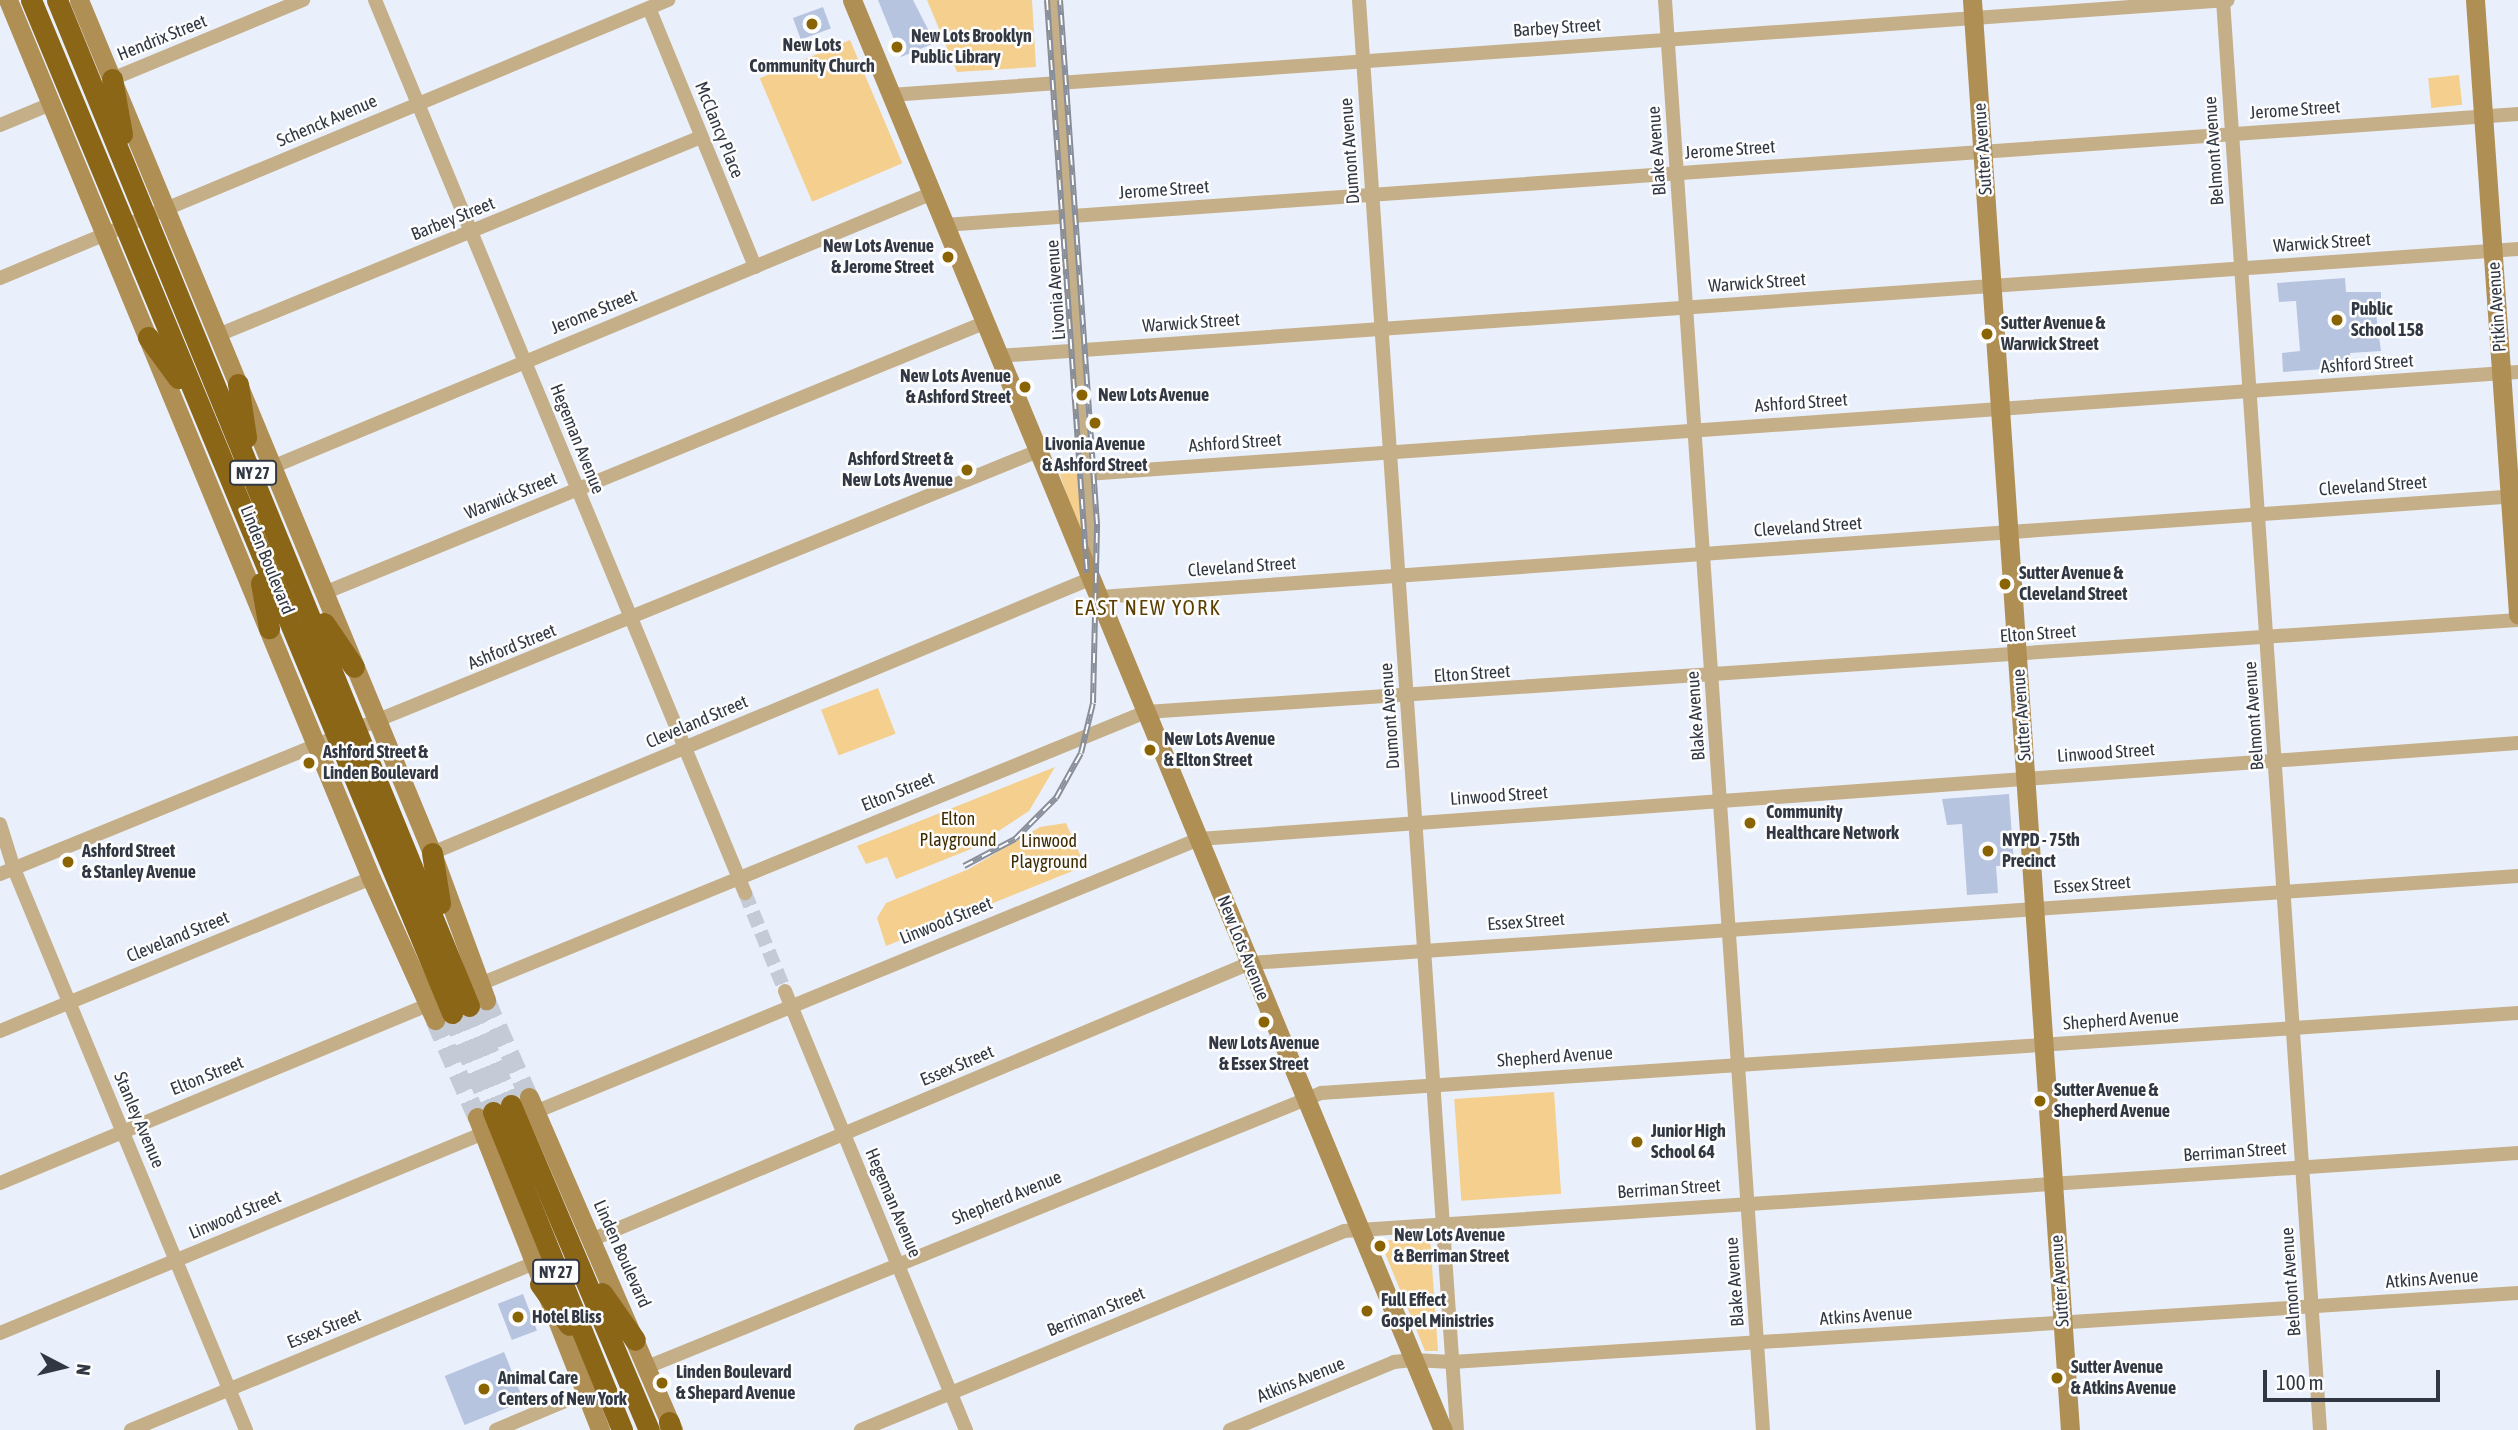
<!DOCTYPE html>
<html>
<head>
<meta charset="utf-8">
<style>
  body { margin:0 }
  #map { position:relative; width:2518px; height:1430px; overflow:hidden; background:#eaf0fb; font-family:"Asap Condensed",sans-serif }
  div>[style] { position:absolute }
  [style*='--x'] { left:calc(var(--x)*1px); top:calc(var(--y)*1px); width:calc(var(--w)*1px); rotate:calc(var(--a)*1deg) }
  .green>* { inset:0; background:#f5cf8d; transform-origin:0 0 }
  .building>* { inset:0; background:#b7c4e0; transform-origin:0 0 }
  .street-tunnel>* { height:14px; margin-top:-7px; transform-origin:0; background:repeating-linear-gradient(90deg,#c5cbd6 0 14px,transparent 0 21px) }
  .secondary-tunnel>* { height:19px; margin-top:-9.5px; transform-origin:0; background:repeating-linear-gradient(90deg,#c5cbd6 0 19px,transparent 0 29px) }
  .highway-tunnel>* { height:21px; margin-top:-10.5px; transform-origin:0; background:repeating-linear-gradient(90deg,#c5cbd6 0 21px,transparent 0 31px) }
  .street>* { height:14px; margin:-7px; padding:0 7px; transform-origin:7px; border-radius:7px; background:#c5af89 }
  .secondary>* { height:19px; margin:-9.5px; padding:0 9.5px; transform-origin:9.5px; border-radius:9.5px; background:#b08f54 }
  .highway>* { height:21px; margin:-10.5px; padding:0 10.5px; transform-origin:10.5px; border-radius:10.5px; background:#8b6617 }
  .rail>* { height:6px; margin-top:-3px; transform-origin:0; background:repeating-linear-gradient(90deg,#fdfdfd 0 10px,#888e99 0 20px); box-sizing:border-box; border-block:2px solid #888e99 }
  .dots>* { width:19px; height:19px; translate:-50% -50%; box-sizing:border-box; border:4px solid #fdfdfd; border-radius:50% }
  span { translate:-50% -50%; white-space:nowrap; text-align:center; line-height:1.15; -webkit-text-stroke:5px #fdfdfd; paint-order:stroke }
  .shield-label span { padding:2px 5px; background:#fdfdfd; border:2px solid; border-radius:5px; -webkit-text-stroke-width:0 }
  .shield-label { font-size:16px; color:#323843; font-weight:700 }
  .street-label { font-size:18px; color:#323843 }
  .poi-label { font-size:18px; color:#323843; font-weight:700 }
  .left { translate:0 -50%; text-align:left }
  .right { translate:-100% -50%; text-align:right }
  .park-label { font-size:18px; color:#3f2b00 }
  .quarter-label { font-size:21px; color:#5a3f00; letter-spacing:2px }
  .north { position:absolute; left:28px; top:1332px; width:70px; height:70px; -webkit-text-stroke:5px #fdfdfd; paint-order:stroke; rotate:97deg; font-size:19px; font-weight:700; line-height:28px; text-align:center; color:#323843 }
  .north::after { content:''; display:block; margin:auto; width:24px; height:32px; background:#323843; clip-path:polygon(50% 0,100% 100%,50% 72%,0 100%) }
  .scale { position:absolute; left:2263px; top:1370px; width:177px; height:32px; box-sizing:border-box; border:4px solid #323843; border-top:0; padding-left:9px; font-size:21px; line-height:24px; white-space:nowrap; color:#323843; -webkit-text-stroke:5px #fdfdfd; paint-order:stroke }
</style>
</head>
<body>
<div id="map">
  <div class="green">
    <div style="clip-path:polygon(927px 0,1032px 0,1036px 67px,957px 72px)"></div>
    <div style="left:850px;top:40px;width:134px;height:98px;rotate:67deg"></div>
    <div style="left:2459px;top:75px;width:30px;height:31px;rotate:84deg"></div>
    <div style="clip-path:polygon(1078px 463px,1082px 530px,1080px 533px,1057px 466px)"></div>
    <div style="left:878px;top:688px;width:49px;height:61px;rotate:69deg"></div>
    <div style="clip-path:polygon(1055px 767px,1029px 811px,971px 849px,896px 879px,887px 857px,866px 864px,857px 846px)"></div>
    <div style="clip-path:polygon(1066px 823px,1085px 866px,886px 946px,877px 918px,886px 903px,969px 869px,1040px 827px)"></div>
    <div style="left:1554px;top:1092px;width:102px;height:100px;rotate:86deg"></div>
    <div style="clip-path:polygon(1430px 1237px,1438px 1351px,1425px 1351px,1380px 1241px)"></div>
  </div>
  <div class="building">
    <div style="clip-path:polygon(878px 0,913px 0,935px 43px,901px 57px)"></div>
    <div style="left:823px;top:7px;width:23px;height:32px;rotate:70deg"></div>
    <div style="clip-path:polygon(2345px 278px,2346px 292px,2381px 292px,2381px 304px,2375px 306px,2381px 351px,2350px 353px,2351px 367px,2283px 372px,2282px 353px,2300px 351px,2296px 301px,2279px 302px,2277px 283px)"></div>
    <div style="clip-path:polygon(2009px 794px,2014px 865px,1996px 866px,1998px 893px,1967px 895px,1962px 824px,1947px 825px,1942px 799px)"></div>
    <div style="left:523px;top:1294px;width:39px;height:27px;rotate:69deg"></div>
    <div style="left:504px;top:1352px;width:53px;height:64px;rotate:68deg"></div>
  </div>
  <div class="street-tunnel">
    <div style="--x:745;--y:893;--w:106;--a:67.8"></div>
  </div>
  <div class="secondary-tunnel">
    <div style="--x:486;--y:1000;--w:106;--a:66.1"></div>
    <div style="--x:435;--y:1020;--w:106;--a:66.6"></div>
  </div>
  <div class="highway-tunnel">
    <div style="--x:469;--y:1006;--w:108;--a:67"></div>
    <div style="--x:452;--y:1013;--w:107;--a:67.5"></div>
  </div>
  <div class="street">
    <div style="--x:375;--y:0;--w:967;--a:67.49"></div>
    <div style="--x:1359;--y:0;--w:1433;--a:86.08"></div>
    <div style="--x:1665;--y:0;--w:1433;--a:86.08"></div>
    <div style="--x:2223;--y:0;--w:1433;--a:86.12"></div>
    <div style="--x:649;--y:8;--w:280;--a:67.7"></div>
    <div style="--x:112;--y:79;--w:207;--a:-22.5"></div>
    <div style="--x:890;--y:95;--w:1341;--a:-4.06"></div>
    <div style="--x:0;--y:125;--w:55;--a:-22.4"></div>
    <div style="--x:944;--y:225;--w:1578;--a:-4.03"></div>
    <div style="--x:0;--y:278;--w:724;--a:-22.6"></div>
    <div style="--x:218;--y:335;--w:522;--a:-22.29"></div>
    <div style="--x:998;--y:356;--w:1524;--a:-4.03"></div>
    <div style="--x:272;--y:467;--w:712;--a:-22.53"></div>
    <div style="--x:1087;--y:474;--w:1435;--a:-4.08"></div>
    <div style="--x:324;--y:593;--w:713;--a:-22.25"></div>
    <div style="--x:1100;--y:597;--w:1421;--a:-4.08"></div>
    <div style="--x:0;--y:824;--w:47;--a:72.7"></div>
    <div style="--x:14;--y:869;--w:607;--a:67.53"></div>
    <div style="--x:432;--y:853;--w:715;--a:-22.62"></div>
    <div style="--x:1092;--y:578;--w:579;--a:-93.86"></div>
    <div style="--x:0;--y:874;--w:1121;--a:-22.17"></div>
    <div style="--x:480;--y:984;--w:719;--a:-22.22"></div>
    <div style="--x:1146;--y:712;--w:1375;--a:-3.84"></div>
    <div style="--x:785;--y:991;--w:475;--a:67.6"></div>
    <div style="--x:0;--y:1031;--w:401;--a:-22.4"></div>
    <div style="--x:535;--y:1112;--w:718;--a:-22.35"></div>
    <div style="--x:1199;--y:839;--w:1322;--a:-4.16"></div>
    <div style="--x:0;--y:1183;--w:464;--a:-22.6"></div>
    <div style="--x:591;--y:1240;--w:715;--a:-22.8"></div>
    <div style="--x:1250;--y:963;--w:1271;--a:-3.93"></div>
    <div style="--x:0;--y:1333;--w:524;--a:-22.45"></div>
    <div style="--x:647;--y:1367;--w:728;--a:-22.12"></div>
    <div style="--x:1321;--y:1093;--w:1200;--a:-3.82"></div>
    <div style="--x:131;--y:1430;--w:434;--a:-22.5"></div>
    <div style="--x:496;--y:1430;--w:95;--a:-22.8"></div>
    <div style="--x:861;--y:1430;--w:522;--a:-22.39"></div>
    <div style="--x:1344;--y:1231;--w:1177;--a:-3.8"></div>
    <div style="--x:1230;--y:1430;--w:178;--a:-22.5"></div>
    <div style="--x:1394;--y:1362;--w:19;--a:-6"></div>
    <div style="--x:1413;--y:1360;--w:39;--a:3"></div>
    <div style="--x:1452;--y:1362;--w:1068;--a:-3.7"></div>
  </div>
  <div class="secondary">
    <div style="--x:8;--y:0;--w:950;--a:67.54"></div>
    <div style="--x:371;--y:878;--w:156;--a:65.7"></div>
    <div style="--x:79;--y:0;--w:923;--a:67.52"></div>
    <div style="--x:432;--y:853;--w:157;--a:69.8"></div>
    <div style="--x:852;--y:0;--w:1547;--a:67.55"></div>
    <div style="--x:1972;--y:0;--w:1433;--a:86.08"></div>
    <div style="--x:2475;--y:0;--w:616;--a:85.99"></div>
    <div style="--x:529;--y:1097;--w:363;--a:66.6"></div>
    <div style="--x:477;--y:1117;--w:336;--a:68.5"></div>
  </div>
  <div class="highway">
    <div style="--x:31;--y:0;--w:1097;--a:67.43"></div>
    <div style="--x:57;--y:0;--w:1087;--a:67.73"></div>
    <div style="--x:112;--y:79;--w:56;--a:79.7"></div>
    <div style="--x:148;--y:337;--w:51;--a:53.8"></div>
    <div style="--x:238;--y:384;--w:54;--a:81.4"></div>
    <div style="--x:261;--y:583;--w:46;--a:79.9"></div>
    <div style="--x:324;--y:623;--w:53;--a:55.7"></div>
    <div style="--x:432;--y:853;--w:51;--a:80.9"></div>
    <div style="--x:511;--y:1105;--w:353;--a:67"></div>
    <div style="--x:493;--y:1112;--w:343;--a:67.9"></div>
    <div style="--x:540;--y:1284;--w:50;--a:54.7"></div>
    <div style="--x:602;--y:1293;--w:57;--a:54.9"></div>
    <div style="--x:669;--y:1422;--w:8;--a:76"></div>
  </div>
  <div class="rail">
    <div style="--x:1047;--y:0;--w:574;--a:86.01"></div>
    <div style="--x:964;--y:866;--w:58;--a:-27.9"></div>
    <div style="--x:1015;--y:839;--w:58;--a:-45"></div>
    <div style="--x:1056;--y:798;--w:51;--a:-60.9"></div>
    <div style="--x:1081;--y:753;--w:51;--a:-76.5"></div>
    <div style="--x:1093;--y:703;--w:179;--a:-88.7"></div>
    <div style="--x:1097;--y:524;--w:525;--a:-94.04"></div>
  </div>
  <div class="dots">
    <div style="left:812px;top:24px;background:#8a6302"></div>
    <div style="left:897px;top:47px;background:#8a6302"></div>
    <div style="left:948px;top:257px;background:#8a6302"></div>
    <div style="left:2337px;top:320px;background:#8a6302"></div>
    <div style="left:1987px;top:334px;background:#8a6302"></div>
    <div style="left:1025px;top:387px;background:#8a6302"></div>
    <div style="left:1082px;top:395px;background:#8a6302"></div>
    <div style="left:1095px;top:423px;background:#8a6302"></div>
    <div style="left:967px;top:470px;background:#8a6302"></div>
    <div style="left:2005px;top:584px;background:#8a6302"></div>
    <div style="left:1150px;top:750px;background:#8a6302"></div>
    <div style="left:309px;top:763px;background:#8a6302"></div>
    <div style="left:1750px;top:823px;background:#8a6302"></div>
    <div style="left:1988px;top:851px;background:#8a6302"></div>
    <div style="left:68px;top:862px;background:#8a6302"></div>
    <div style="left:1264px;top:1022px;background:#8a6302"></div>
    <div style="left:2040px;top:1101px;background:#8a6302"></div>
    <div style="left:1637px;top:1142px;background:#8a6302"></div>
    <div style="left:1380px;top:1246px;background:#8a6302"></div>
    <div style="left:1367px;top:1311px;background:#8a6302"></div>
    <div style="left:518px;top:1317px;background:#8a6302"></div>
    <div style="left:2057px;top:1378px;background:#8a6302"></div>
    <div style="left:662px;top:1383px;background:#8a6302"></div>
    <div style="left:484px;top:1389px;background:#8a6302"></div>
  </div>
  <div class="shield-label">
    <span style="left:253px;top:473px">NY 27</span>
    <span style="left:556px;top:1272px">NY 27</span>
  </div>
  <div class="street-label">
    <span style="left:1557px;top:28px;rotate:-4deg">Barbey Street</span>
    <span style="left:162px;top:38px;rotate:-22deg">Hendrix Street</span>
    <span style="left:2295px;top:110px;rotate:-4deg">Jerome Street</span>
    <span style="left:327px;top:121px;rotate:-23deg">Schenck Avenue</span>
    <span style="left:719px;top:130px;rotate:68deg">McClancy Place</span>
    <span style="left:1983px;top:149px;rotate:-94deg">Sutter Avenue</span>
    <span style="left:1730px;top:150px;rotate:-4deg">Jerome Street</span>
    <span style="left:1350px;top:151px;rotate:-94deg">Dumont Avenue</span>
    <span style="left:1657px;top:151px;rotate:-94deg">Blake Avenue</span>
    <span style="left:2214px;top:151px;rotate:-94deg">Belmont Avenue</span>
    <span style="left:1164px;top:190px;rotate:-4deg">Jerome Street</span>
    <span style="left:453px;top:219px;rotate:-22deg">Barbey Street</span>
    <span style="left:2322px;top:243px;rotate:-4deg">Warwick Street</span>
    <span style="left:1757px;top:283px;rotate:-4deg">Warwick Street</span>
    <span style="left:1056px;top:290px;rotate:-94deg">Livonia Avenue</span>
    <span style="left:2497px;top:307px;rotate:-94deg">Pitkin Avenue</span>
    <span style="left:594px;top:312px;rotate:-22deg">Jerome Street</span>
    <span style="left:1191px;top:323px;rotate:-4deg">Warwick Street</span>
    <span style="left:2367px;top:364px;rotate:-4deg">Ashford Street</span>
    <span style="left:1801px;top:403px;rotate:-4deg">Ashford Street</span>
    <span style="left:577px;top:439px;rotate:68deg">Hegeman Avenue</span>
    <span style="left:1235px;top:443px;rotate:-4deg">Ashford Street</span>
    <span style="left:2373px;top:486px;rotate:-4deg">Cleveland Street</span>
    <span style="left:511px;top:496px;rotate:-22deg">Warwick Street</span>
    <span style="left:1808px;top:527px;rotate:-4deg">Cleveland Street</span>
    <span style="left:267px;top:560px;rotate:68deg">Linden Boulevard</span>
    <span style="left:1242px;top:567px;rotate:-4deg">Cleveland Street</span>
    <span style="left:2038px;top:634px;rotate:-4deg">Elton Street</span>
    <span style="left:512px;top:647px;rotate:-22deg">Ashford Street</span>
    <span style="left:1472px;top:674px;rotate:-4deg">Elton Street</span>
    <span style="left:2022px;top:715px;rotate:-94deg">Sutter Avenue</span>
    <span style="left:1390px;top:716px;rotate:-94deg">Dumont Avenue</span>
    <span style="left:1696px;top:716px;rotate:-94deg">Blake Avenue</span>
    <span style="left:2254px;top:716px;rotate:-94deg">Belmont Avenue</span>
    <span style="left:697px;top:722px;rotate:-23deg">Cleveland Street</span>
    <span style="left:2106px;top:753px;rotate:-4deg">Linwood Street</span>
    <span style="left:898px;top:792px;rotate:-22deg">Elton Street</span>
    <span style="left:1499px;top:796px;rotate:-4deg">Linwood Street</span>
    <span style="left:2092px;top:885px;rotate:-4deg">Essex Street</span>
    <span style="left:946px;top:921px;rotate:-22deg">Linwood Street</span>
    <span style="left:1526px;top:922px;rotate:-4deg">Essex Street</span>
    <span style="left:178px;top:937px;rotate:-22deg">Cleveland Street</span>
    <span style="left:1243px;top:948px;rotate:68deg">New Lots Avenue</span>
    <span style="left:2121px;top:1020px;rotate:-4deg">Shepherd Avenue</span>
    <span style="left:1555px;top:1057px;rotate:-4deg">Shepherd Avenue</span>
    <span style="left:957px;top:1066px;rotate:-23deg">Essex Street</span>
    <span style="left:207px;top:1076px;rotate:-22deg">Elton Street</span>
    <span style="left:139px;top:1120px;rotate:67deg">Stanley Avenue</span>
    <span style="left:2235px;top:1152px;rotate:-4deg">Berriman Street</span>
    <span style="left:1669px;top:1189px;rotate:-4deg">Berriman Street</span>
    <span style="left:1007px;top:1198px;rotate:-22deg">Shepherd Avenue</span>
    <span style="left:893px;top:1203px;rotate:67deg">Hegeman Avenue</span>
    <span style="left:235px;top:1215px;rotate:-23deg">Linwood Street</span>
    <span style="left:622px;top:1254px;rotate:66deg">Linden Boulevard</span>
    <span style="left:2432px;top:1279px;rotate:-4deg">Atkins Avenue</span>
    <span style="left:2060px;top:1281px;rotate:-94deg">Sutter Avenue</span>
    <span style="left:1735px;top:1282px;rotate:-94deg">Blake Avenue</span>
    <span style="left:2291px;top:1282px;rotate:-94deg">Belmont Avenue</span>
    <span style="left:1096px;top:1312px;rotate:-22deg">Berriman Street</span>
    <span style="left:1866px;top:1316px;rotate:-4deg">Atkins Avenue</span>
    <span style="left:324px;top:1329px;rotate:-22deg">Essex Street</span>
    <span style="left:1301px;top:1380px;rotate:-22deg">Atkins Avenue</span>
  </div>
  <div class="poi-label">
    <span class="left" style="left:911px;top:47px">New Lots Brooklyn<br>Public Library</span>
    <span style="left:812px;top:56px">New Lots<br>Community Church</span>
    <span class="right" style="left:934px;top:257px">New Lots Avenue<br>&amp; Jerome Street</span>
    <span class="left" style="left:2351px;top:320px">Public<br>School 158</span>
    <span class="left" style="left:2001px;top:334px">Sutter Avenue &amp;<br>Warwick Street</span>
    <span class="right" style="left:1011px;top:387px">New Lots Avenue<br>&amp; Ashford Street</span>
    <span class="left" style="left:1098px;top:395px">New Lots Avenue</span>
    <span style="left:1095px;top:455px">Livonia Avenue<br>&amp; Ashford Street</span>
    <span class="right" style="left:953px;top:470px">Ashford Street &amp;<br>New Lots Avenue</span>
    <span class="left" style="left:2019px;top:584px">Sutter Avenue &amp;<br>Cleveland Street</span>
    <span class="left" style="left:1164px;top:750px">New Lots Avenue<br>&amp; Elton Street</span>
    <span class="left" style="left:323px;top:763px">Ashford Street &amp;<br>Linden Boulevard</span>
    <span class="left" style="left:1766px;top:823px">Community<br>Healthcare Network</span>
    <span class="left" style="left:2002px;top:851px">NYPD - 75th<br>Precinct</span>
    <span class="left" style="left:82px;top:862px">Ashford Street<br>&amp; Stanley Avenue</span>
    <span style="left:1264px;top:1054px">New Lots Avenue<br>&amp; Essex Street</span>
    <span class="left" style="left:2054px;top:1101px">Sutter Avenue &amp;<br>Shepherd Avenue</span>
    <span class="left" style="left:1651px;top:1142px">Junior High<br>School 64</span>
    <span class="left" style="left:1394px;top:1246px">New Lots Avenue<br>&amp; Berriman Street</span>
    <span class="left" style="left:1381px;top:1311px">Full Effect<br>Gospel Ministries</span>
    <span class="left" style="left:532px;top:1317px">Hotel Bliss</span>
    <span class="left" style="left:2071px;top:1378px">Sutter Avenue<br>&amp; Atkins Avenue</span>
    <span class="left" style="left:676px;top:1383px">Linden Boulevard<br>&amp; Shepard Avenue</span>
    <span class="left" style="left:498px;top:1389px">Animal Care<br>Centers of New York</span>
  </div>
  <div class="park-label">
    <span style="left:958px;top:830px">Elton<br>Playground</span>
    <span style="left:1049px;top:852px">Linwood<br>Playground</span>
  </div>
  <div class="quarter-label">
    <span style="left:1148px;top:607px">EAST NEW YORK</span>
  </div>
  <div class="north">N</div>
  <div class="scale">100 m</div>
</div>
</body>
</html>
